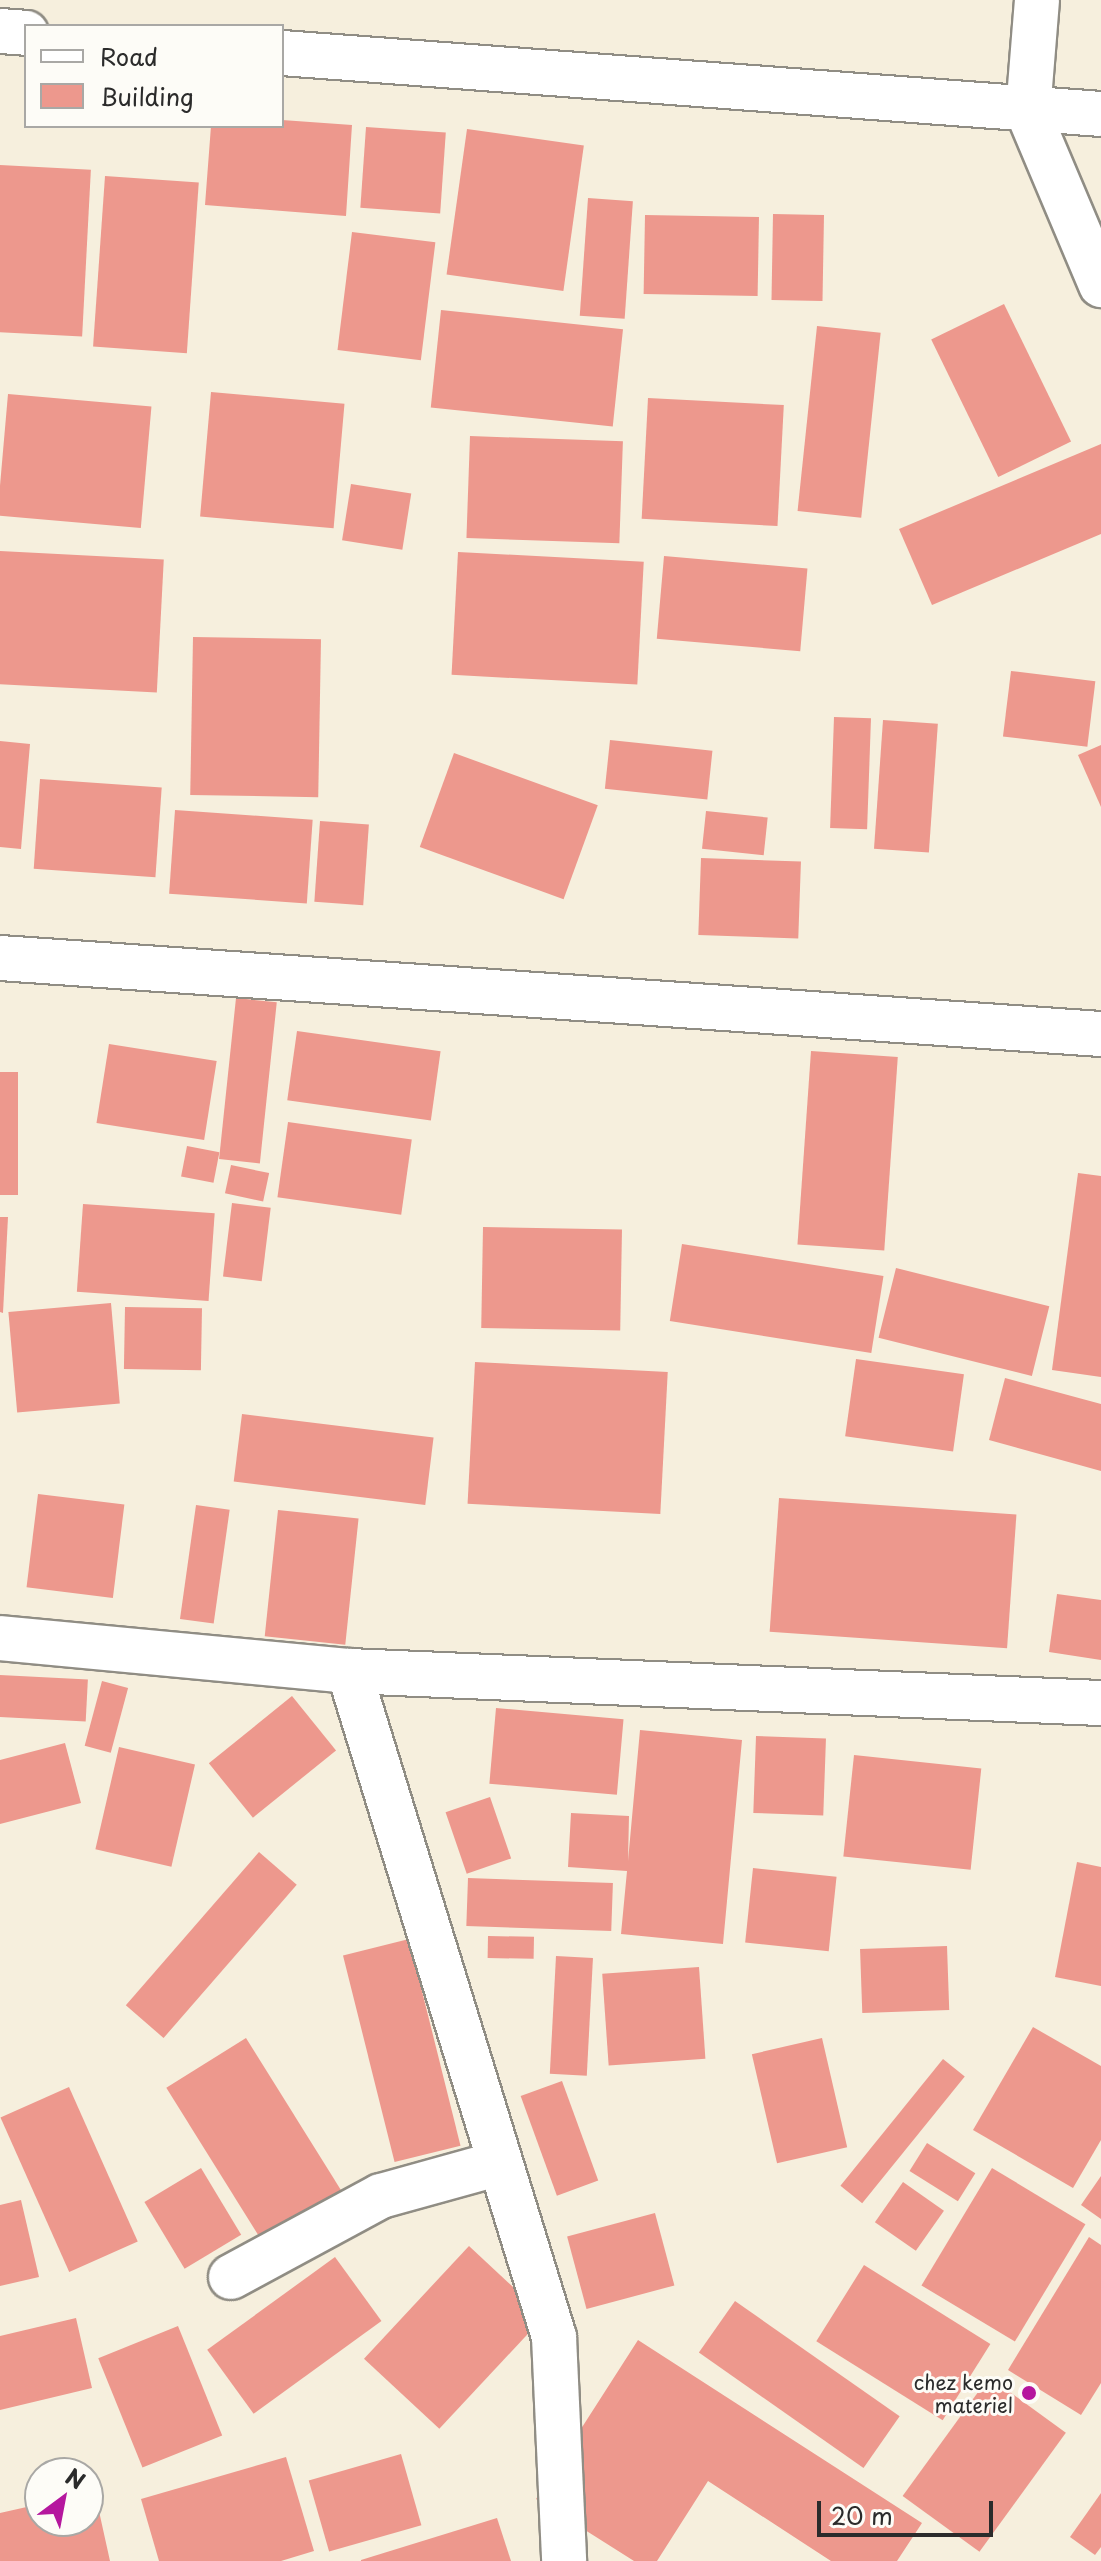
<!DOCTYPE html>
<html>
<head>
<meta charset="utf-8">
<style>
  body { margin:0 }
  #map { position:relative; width:1101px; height:2561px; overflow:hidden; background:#f6efdd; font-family:"Playpen Sans",sans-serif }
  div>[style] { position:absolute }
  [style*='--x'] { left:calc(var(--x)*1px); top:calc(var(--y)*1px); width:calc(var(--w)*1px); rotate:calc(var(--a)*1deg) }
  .building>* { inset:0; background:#ed988d; transform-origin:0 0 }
  .roads { filter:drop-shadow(2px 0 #908d84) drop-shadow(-2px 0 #908d84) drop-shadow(0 2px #908d84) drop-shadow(0 -2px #908d84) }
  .minor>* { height:44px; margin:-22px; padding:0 22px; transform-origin:22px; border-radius:22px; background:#fff }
  .dots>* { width:22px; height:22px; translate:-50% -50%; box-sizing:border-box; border:4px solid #fdfcf7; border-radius:50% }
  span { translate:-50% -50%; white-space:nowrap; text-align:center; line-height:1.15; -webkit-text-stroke:6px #fdfcf7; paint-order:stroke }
  .poi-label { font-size:20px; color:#2b2b2b }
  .right { translate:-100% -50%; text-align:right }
  .legend { position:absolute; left:24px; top:24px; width:260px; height:104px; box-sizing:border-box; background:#fdfcf7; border:2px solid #a9a8a5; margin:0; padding:10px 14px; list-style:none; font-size:24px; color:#2b2b2b }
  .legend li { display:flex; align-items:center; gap:16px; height:40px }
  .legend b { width:40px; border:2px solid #a9a8a5 }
  .north { position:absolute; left:24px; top:2457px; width:80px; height:80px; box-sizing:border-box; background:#fdfcf7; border:2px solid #a9a8a5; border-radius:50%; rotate:32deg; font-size:22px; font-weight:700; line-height:32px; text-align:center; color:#2b2b2b }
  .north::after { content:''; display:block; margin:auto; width:28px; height:36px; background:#b5179e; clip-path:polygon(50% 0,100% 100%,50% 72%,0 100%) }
  .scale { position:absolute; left:817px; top:2501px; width:176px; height:36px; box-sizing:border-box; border:4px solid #2b2b2b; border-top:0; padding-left:10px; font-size:24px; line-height:28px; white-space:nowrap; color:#2b2b2b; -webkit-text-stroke:6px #fdfcf7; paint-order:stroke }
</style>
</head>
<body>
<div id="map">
  <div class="building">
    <div style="clip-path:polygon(282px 120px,352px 125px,346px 216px,205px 205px,211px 126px,282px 126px)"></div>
    <div style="left:366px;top:127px;width:80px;height:81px;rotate:4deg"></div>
    <div style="left:467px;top:129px;width:118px;height:147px;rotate:8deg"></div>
    <div style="left:0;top:165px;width:91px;height:167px;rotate:3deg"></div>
    <div style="left:105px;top:176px;width:94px;height:171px;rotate:4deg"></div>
    <div style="left:588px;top:198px;width:45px;height:118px;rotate:4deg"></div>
    <div style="left:773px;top:214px;width:51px;height:86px;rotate:1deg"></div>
    <div style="left:645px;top:215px;width:114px;height:79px;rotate:1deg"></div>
    <div style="left:352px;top:232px;width:84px;height:119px;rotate:7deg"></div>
    <div style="left:1004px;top:304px;width:153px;height:81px;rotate:64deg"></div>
    <div style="left:441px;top:310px;width:183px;height:98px;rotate:6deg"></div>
    <div style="left:817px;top:326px;width:64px;height:186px;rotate:6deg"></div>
    <div style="left:211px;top:392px;width:134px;height:125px;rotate:5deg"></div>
    <div style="left:8px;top:394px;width:144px;height:122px;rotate:5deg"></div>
    <div style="left:648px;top:398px;width:136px;height:121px;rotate:3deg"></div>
    <div style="left:470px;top:436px;width:153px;height:102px;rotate:2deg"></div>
    <div style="clip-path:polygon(1101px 444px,1101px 534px,932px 605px,899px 529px)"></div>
    <div style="left:351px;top:484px;width:61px;height:57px;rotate:9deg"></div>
    <div style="left:0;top:551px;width:164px;height:133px;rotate:3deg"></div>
    <div style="left:458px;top:552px;width:186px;height:123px;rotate:3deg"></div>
    <div style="left:664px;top:556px;width:144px;height:83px;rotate:5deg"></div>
    <div style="left:193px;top:637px;width:128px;height:158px;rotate:1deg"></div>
    <div style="left:1011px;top:671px;width:85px;height:66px;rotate:7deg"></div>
    <div style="left:834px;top:717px;width:37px;height:111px;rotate:2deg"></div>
    <div style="left:883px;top:720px;width:55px;height:129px;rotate:4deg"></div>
    <div style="left:610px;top:740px;width:103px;height:49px;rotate:6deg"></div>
    <div style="clip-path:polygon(0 741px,30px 744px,21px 849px,0 847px)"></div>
    <div style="clip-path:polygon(1101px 745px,1101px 807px,1078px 755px)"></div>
    <div style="left:454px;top:753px;width:153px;height:100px;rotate:20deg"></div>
    <div style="left:40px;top:779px;width:122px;height:90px;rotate:4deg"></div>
    <div style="left:175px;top:810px;width:138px;height:84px;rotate:4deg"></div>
    <div style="left:706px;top:811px;width:62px;height:38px;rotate:6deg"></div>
    <div style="left:320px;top:821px;width:49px;height:81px;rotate:4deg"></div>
    <div style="left:701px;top:858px;width:100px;height:77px;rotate:2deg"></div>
    <div style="left:236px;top:998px;width:41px;height:162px;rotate:6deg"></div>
    <div style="left:297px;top:1031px;width:145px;height:70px;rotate:8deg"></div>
    <div style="left:109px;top:1044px;width:109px;height:80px;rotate:9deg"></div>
    <div style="left:811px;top:1051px;width:87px;height:194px;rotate:4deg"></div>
    <div style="left:0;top:1072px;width:18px;height:123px"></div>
    <div style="left:288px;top:1122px;width:125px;height:76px;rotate:8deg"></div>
    <div style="left:187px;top:1146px;width:33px;height:31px;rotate:11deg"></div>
    <div style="left:231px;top:1165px;width:39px;height:29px;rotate:12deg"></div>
    <div style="clip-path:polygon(1078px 1173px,1101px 1176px,1101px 1377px,1052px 1370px)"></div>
    <div style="left:232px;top:1203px;width:39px;height:74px;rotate:7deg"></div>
    <div style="left:83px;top:1204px;width:132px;height:88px;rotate:4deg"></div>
    <div style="clip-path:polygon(0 1217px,8px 1217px,3px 1313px,0 1312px)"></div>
    <div style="left:483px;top:1227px;width:139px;height:101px;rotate:1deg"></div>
    <div style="left:682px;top:1244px;width:204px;height:78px;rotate:9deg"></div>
    <div style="left:896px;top:1268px;width:158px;height:72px;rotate:14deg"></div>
    <div style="left:111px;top:1303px;width:101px;height:103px;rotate:85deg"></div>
    <div style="left:125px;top:1307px;width:77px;height:62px;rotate:1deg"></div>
    <div style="left:856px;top:1359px;width:109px;height:78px;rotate:8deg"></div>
    <div style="left:475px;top:1362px;width:193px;height:142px;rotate:3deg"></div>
    <div style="clip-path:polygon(1005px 1378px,1101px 1404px,1101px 1471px,989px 1440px)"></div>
    <div style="left:242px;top:1414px;width:193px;height:68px;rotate:7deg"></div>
    <div style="left:38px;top:1494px;width:87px;height:94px;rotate:7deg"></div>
    <div style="left:779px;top:1498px;width:238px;height:134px;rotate:4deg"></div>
    <div style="left:196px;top:1505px;width:34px;height:115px;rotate:8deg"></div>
    <div style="left:278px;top:1510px;width:81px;height:127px;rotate:6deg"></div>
    <div style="clip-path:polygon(1057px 1594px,1101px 1600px,1101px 1660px,1049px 1652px)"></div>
    <div style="left:0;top:1675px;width:88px;height:42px;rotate:3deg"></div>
    <div style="left:102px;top:1681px;width:27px;height:67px;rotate:15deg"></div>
    <div style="left:292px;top:1696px;width:70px;height:107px;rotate:51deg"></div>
    <div style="left:496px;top:1708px;width:128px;height:76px;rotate:5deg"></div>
    <div style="clip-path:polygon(640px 1730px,742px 1740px,723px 1944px,621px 1934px,627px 1871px,568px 1867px,571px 1813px,629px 1816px,628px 1861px)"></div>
    <div style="left:756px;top:1736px;width:70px;height:77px;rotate:2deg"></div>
    <div style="clip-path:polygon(65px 1743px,81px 1803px,0 1824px,0 1760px)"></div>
    <div style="left:119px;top:1747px;width:78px;height:105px;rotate:13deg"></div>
    <div style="left:854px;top:1755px;width:128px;height:102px;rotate:6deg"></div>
    <div style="left:490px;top:1797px;width:65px;height:47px;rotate:71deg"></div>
    <div style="left:259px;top:1852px;width:50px;height:203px;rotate:41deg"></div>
    <div style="clip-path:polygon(1077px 1862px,1101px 1867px,1101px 1986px,1055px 1977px)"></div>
    <div style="left:753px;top:1868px;width:84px;height:75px;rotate:6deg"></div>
    <div style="left:468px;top:1878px;width:145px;height:48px;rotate:2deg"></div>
    <div style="left:488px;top:1936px;width:46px;height:22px;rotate:1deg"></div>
    <div style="left:409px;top:1939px;width:213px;height:68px;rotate:76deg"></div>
    <div style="left:947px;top:1946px;width:64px;height:87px;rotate:88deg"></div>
    <div style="left:556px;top:1956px;width:37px;height:118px;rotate:3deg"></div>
    <div style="left:699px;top:1967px;width:92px;height:97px;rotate:86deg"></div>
    <div style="clip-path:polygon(1033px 2027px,1101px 2066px,1101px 2140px,1073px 2188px,973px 2130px)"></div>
    <div style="left:246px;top:2038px;width:190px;height:94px;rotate:58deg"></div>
    <div style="left:822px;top:2038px;width:112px;height:72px;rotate:77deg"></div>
    <div style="left:943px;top:2059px;width:28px;height:163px;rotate:39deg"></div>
    <div style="left:562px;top:2081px;width:106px;height:44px;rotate:70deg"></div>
    <div style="left:69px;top:2087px;width:169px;height:75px;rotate:66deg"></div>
    <div style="left:927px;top:2143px;width:57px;height:33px;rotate:32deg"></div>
    <div style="left:201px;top:2168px;width:78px;height:66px;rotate:59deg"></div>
    <div style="left:992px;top:2168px;width:109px;height:137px;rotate:31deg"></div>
    <div style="clip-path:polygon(1101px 2176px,1101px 2219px,1081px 2205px)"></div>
    <div style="left:903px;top:2182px;width:50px;height:49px;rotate:35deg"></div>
    <div style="clip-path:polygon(21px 2200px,39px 2277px,0 2286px,0 2205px)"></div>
    <div style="left:655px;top:2213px;width:75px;height:91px;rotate:75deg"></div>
    <div style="clip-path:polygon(1089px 2237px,1101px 2245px,1101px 2383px,1081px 2415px,1008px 2370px)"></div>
    <div style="left:469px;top:2246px;width:103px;height:154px;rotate:43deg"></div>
    <div style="left:335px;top:2257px;width:79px;height:158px;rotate:54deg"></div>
    <div style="left:864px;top:2265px;width:149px;height:90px;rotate:32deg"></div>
    <div style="left:735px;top:2301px;width:201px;height:63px;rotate:35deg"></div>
    <div style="clip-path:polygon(76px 2318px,92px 2388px,0 2410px,0 2336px)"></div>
    <div style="left:178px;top:2326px;width:118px;height:86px;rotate:68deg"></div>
    <div style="clip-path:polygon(638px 2340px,922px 2523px,897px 2561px,831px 2561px,708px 2481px,657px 2561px,634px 2561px,536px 2499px)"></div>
    <div style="left:989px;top:2377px;width:95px;height:147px;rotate:36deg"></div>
    <div style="left:401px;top:2454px;width:74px;height:96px;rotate:74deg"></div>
    <div style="clip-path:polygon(286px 2457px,314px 2551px,281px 2561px,159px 2561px,141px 2499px)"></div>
    <div style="clip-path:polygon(95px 2493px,110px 2561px,0 2561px,0 2513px,40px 2504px,40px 2521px,88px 2521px,88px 2494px)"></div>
    <div style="clip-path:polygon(1101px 2493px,1101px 2547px,1095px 2555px,1070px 2537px)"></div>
    <div style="clip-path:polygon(497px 2518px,511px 2561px,361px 2561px,361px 2560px)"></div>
  </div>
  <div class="roads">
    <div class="minor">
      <div style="--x:1037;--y:0;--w:112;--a:94.6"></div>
      <div style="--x:1028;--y:112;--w:188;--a:67.1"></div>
      <div style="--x:0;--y:31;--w:26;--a:4"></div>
      <div style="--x:282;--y:53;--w:821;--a:4.26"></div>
      <div style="--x:0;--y:958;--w:1104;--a:3.95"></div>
      <div style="--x:0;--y:1638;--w:351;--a:5.4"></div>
      <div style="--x:349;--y:1671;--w:753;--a:2.44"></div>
      <div style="--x:349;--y:1671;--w:697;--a:72.89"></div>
      <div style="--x:554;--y:2337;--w:224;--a:87.4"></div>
      <div style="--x:231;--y:2277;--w:170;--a:-28.4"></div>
      <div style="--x:381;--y:2196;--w:123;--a:-15.5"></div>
    </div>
  </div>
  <div class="dots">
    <div style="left:1029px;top:2393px;background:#b5179e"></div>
  </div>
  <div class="poi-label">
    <span class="right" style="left:1013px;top:2394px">chez kemo<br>materiel</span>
  </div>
  <ul class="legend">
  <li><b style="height:10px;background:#fff"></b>Road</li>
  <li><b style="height:22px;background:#ed988d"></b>Building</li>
  </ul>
  <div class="north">N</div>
  <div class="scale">20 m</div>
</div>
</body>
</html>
